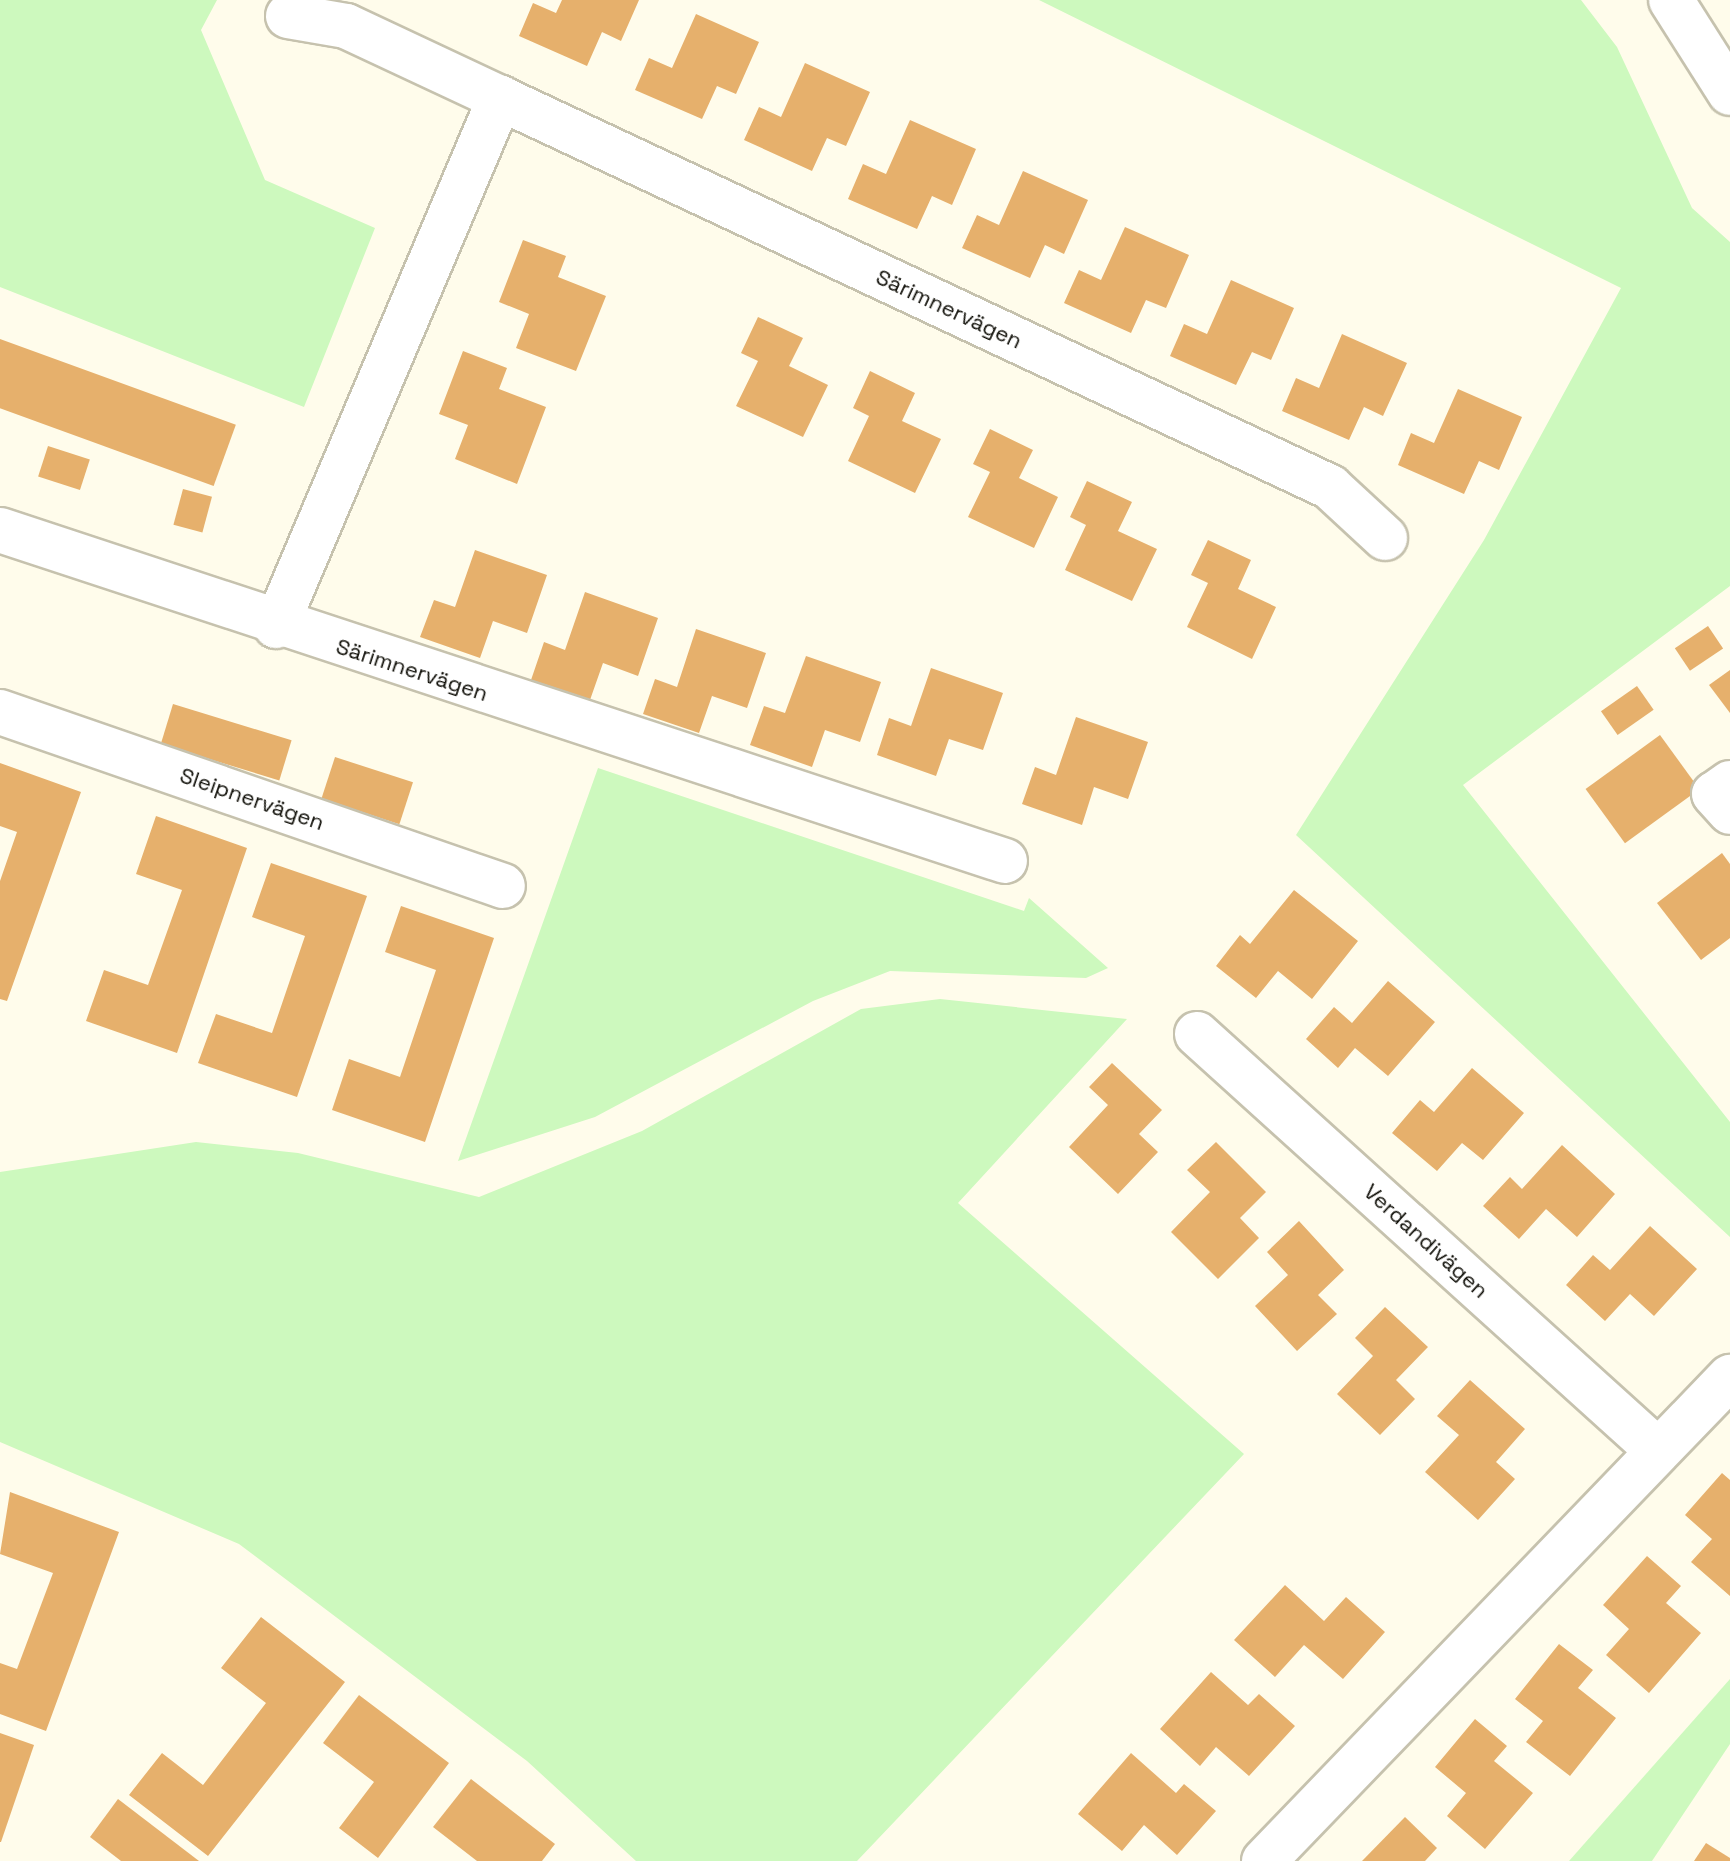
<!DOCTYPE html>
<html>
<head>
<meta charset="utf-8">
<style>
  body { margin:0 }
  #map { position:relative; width:1730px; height:1861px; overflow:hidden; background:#fffceb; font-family:"Space Grotesk",sans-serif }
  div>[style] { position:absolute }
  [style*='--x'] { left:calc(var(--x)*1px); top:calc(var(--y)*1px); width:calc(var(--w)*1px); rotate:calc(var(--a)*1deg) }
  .green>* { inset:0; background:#cdf9be }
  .building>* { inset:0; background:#e6b06c; transform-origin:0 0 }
  .roads { filter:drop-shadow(2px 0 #c6c2ae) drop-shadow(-2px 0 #c6c2ae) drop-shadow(0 2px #c6c2ae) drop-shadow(0 -2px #c6c2ae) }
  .minor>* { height:44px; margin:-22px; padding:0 22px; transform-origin:22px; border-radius:22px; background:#fff }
  .major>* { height:44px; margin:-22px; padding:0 22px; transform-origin:22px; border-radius:22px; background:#fff }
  span { translate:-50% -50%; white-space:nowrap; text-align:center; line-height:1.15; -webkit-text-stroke:6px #fff; paint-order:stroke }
  .street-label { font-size:22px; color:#0e0d06 }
</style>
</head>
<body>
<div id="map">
  <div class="green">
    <div style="clip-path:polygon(0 0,217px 0,201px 30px,265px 180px,375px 228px,304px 407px,0 287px)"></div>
    <div style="clip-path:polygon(1039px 0,1581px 0,1617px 47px,1692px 208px,1730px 242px,1730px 586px,1463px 785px,1730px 1122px,1730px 1237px,1296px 835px,1484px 540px,1621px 288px)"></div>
    <div style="clip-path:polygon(598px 768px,1024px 911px,1029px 898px,1108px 968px,1086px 978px,890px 971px,813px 1001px,595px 1117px,458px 1161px)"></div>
    <div style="clip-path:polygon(940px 999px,1127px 1019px,958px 1203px,1244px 1454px,857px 1861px,636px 1861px,527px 1761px,239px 1544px,0 1442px,0 1172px,196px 1142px,298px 1153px,479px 1197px,642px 1131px,861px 1009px)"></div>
    <div style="clip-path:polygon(1730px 1679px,1730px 1744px,1652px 1861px,1569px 1861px)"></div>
  </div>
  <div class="building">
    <div style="clip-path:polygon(562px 0,639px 0,621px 41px,602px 32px,587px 66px,519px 36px,533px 3px,556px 13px)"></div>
    <div style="clip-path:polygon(696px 14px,759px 42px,736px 94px,717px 86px,702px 119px,635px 90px,649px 58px,672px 68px)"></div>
    <div style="clip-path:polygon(805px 63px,870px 92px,846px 146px,827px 138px,812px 171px,744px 140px,759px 107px,781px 117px)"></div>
    <div style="clip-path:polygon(910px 120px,976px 149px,952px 205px,932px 196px,917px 229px,848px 199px,863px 164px,886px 174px)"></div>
    <div style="clip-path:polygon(1023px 171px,1088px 200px,1064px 254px,1045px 245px,1030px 278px,962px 248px,977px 215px,999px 225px)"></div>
    <div style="clip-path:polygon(1125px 227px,1189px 255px,1166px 308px,1146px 300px,1131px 333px,1064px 303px,1079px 270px,1101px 280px)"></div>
    <div style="clip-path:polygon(523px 240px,566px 256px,558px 277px,606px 296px,576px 371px,516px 348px,529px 314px,499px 302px)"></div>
    <div style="clip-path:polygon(1231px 280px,1294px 308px,1271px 360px,1252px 352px,1236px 385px,1170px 356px,1184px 324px,1207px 334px)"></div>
    <div style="clip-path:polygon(758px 317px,803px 338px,789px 366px,828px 385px,803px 437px,736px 406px,758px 361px,741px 353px)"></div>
    <div style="clip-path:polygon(1342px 334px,1407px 363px,1383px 416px,1364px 407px,1349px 440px,1282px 411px,1296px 378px,1319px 388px)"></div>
    <div style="left:0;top:339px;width:251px;height:65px;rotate:20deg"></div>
    <div style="clip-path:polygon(463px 351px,507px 368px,499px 389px,546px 407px,517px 484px,455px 459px,468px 425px,439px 414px)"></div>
    <div style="clip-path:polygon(870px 371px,915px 393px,902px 421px,941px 439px,915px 493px,848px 461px,869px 416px,853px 408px)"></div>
    <div style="clip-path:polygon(1458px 389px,1522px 417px,1499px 470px,1479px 461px,1464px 494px,1398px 465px,1411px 433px,1434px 443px)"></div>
    <div style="clip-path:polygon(990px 429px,1033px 450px,1019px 478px,1058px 497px,1034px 548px,968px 517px,990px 472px,973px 464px)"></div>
    <div style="left:48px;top:446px;width:44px;height:32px;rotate:18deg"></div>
    <div style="clip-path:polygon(1087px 481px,1132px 502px,1118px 531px,1157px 549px,1132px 601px,1065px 570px,1086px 525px,1070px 517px)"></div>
    <div style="left:183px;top:489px;width:30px;height:37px;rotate:15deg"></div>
    <div style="clip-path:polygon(1208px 540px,1251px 560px,1238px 589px,1276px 607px,1252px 659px,1187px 627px,1208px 583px,1191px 575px)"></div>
    <div style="clip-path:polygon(475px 550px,547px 575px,527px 633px,493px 621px,480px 658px,420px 637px,434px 600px,455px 607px)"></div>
    <div style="clip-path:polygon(585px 592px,658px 618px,638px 676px,603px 663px,590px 700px,531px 680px,544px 642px,565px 650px)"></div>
    <div style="left:1708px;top:626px;width:27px;height:40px;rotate:56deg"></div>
    <div style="clip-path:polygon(696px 629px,766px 653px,747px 708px,712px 696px,699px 733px,643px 714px,655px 679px,677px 687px)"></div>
    <div style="clip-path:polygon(806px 656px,881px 682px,860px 742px,825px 730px,812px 767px,750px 745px,764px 706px,785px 713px)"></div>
    <div style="clip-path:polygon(931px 668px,1003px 693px,983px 750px,949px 739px,936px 776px,877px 755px,889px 718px,911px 726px)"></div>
    <div style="clip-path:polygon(1730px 670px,1730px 713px,1709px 685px)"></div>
    <div style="left:1637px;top:686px;width:29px;height:44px;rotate:55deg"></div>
    <div style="left:173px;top:704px;width:124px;height:42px;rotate:17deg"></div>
    <div style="clip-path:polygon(1076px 717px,1148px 742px,1128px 799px,1094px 787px,1082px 825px,1022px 804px,1035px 767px,1056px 775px)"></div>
    <div style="left:1660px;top:735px;width:67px;height:92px;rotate:54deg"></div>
    <div style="left:335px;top:757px;width:82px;height:44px;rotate:18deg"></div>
    <div style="clip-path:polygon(0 763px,81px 792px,7px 1001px,0 999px,0 881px,17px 832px,0 826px)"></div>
    <div style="clip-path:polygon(156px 816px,247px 848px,177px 1053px,86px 1021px,104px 970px,148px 985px,182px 890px,136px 874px)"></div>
    <div style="clip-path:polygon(1722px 853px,1730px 864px,1730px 938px,1701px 960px,1657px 903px)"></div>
    <div style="clip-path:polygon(271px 863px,367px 896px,297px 1097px,198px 1063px,216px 1014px,272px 1033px,305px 936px,252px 917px)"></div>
    <div style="clip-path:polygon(1294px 890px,1358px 941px,1312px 999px,1278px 971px,1256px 998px,1216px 966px,1240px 935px,1250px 944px)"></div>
    <div style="clip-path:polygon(401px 906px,494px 938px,425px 1142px,332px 1110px,349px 1059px,400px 1077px,436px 970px,385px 952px)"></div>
    <div style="clip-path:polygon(1388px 981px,1435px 1022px,1388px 1076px,1355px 1048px,1338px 1068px,1306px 1039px,1334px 1007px,1352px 1023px)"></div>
    <div style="clip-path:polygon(1112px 1063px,1162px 1110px,1139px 1134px,1158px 1152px,1118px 1194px,1069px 1147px,1108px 1105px,1089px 1087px)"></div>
    <div style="clip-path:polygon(1472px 1068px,1524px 1113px,1483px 1160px,1462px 1143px,1437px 1171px,1392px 1133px,1420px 1100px,1434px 1112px)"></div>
    <div style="clip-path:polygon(1216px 1142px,1266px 1192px,1240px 1218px,1259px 1238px,1218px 1279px,1171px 1232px,1210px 1192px,1187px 1170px)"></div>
    <div style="clip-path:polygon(1562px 1145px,1615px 1194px,1577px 1237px,1546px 1209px,1519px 1239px,1483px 1206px,1510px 1177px,1522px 1189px)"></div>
    <div style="clip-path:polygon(1299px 1221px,1344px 1270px,1318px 1295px,1337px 1314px,1297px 1351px,1255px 1306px,1288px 1275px,1267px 1252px)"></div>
    <div style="clip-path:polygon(1650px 1226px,1697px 1269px,1654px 1316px,1630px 1294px,1605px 1321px,1566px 1285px,1593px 1255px,1610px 1270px)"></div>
    <div style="clip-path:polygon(1385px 1307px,1428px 1347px,1396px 1380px,1415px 1399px,1380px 1435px,1337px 1394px,1373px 1356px,1355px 1338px)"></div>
    <div style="clip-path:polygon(1470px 1380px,1525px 1429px,1496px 1462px,1515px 1479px,1478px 1520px,1425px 1472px,1459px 1435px,1437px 1416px)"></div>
    <div style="clip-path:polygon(1722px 1473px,1730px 1480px,1730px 1596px,1691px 1562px,1712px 1539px,1685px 1515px)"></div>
    <div style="clip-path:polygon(10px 1492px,119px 1532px,46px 1731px,0 1714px,0 1663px,17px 1669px,53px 1573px,0 1554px)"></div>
    <div style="clip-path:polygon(1647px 1556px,1681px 1586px,1666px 1603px,1701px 1633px,1649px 1693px,1606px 1655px,1629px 1629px,1603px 1605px)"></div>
    <div style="clip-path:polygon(1285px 1585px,1324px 1621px,1346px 1597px,1385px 1632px,1343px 1679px,1304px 1645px,1275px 1677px,1234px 1640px)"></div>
    <div style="clip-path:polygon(261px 1617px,345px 1682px,208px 1856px,129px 1795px,162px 1753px,203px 1785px,266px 1703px,221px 1668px)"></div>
    <div style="clip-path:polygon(1559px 1644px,1593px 1670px,1578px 1688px,1616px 1718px,1570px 1776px,1526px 1742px,1543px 1721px,1515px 1699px)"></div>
    <div style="clip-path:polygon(1211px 1672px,1248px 1705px,1259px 1694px,1295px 1726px,1249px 1776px,1216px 1747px,1200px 1766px,1160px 1729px)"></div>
    <div style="clip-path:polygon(359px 1695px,449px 1763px,378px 1858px,339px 1828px,374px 1782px,323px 1743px)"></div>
    <div style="clip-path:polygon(1475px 1719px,1507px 1746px,1494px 1761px,1533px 1793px,1485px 1849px,1447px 1816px,1466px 1793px,1435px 1767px)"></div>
    <div style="clip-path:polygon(0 1733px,34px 1745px,1px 1842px,0 1842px)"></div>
    <div style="clip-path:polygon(1131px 1753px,1176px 1793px,1184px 1784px,1216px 1811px,1177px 1855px,1144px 1825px,1122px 1851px,1078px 1814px)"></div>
    <div style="clip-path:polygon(471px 1779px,555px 1844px,542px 1861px,477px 1861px,433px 1827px)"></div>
    <div style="clip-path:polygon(118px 1799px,199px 1861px,121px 1861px,90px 1837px)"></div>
    <div style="clip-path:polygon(1405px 1817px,1437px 1848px,1425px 1861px,1362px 1861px)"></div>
    <div style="clip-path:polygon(1706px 1843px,1730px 1858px,1730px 1861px,1694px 1861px)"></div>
  </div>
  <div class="roads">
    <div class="minor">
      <div style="--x:288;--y:16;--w:59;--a:9.8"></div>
      <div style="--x:346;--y:26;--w:170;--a:25.1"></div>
      <div style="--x:0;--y:530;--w:1058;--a:18.23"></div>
      <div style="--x:276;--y:626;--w:574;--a:-67.01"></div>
      <div style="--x:500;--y:98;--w:917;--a:25.11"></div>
      <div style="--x:1330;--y:487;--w:75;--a:42.8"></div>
      <div style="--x:0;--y:712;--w:532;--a:19.08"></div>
      <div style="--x:1730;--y:783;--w:19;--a:145"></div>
      <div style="--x:1714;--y:794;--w:24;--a:48"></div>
      <div style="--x:1197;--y:1034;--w:619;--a:42.12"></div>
      <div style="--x:1264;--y:1861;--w:672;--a:-46.09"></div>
    </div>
    <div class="major">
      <div style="--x:1671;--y:0;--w:110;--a:57.6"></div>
    </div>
  </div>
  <div class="street-label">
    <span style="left:949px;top:309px;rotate:25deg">Särimnervägen</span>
    <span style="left:412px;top:670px;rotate:18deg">Särimnervägen</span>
    <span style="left:252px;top:799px;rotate:19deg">Sleipnervägen</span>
    <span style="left:1426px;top:1241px;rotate:42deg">Verdandivägen</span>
  </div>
</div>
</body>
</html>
